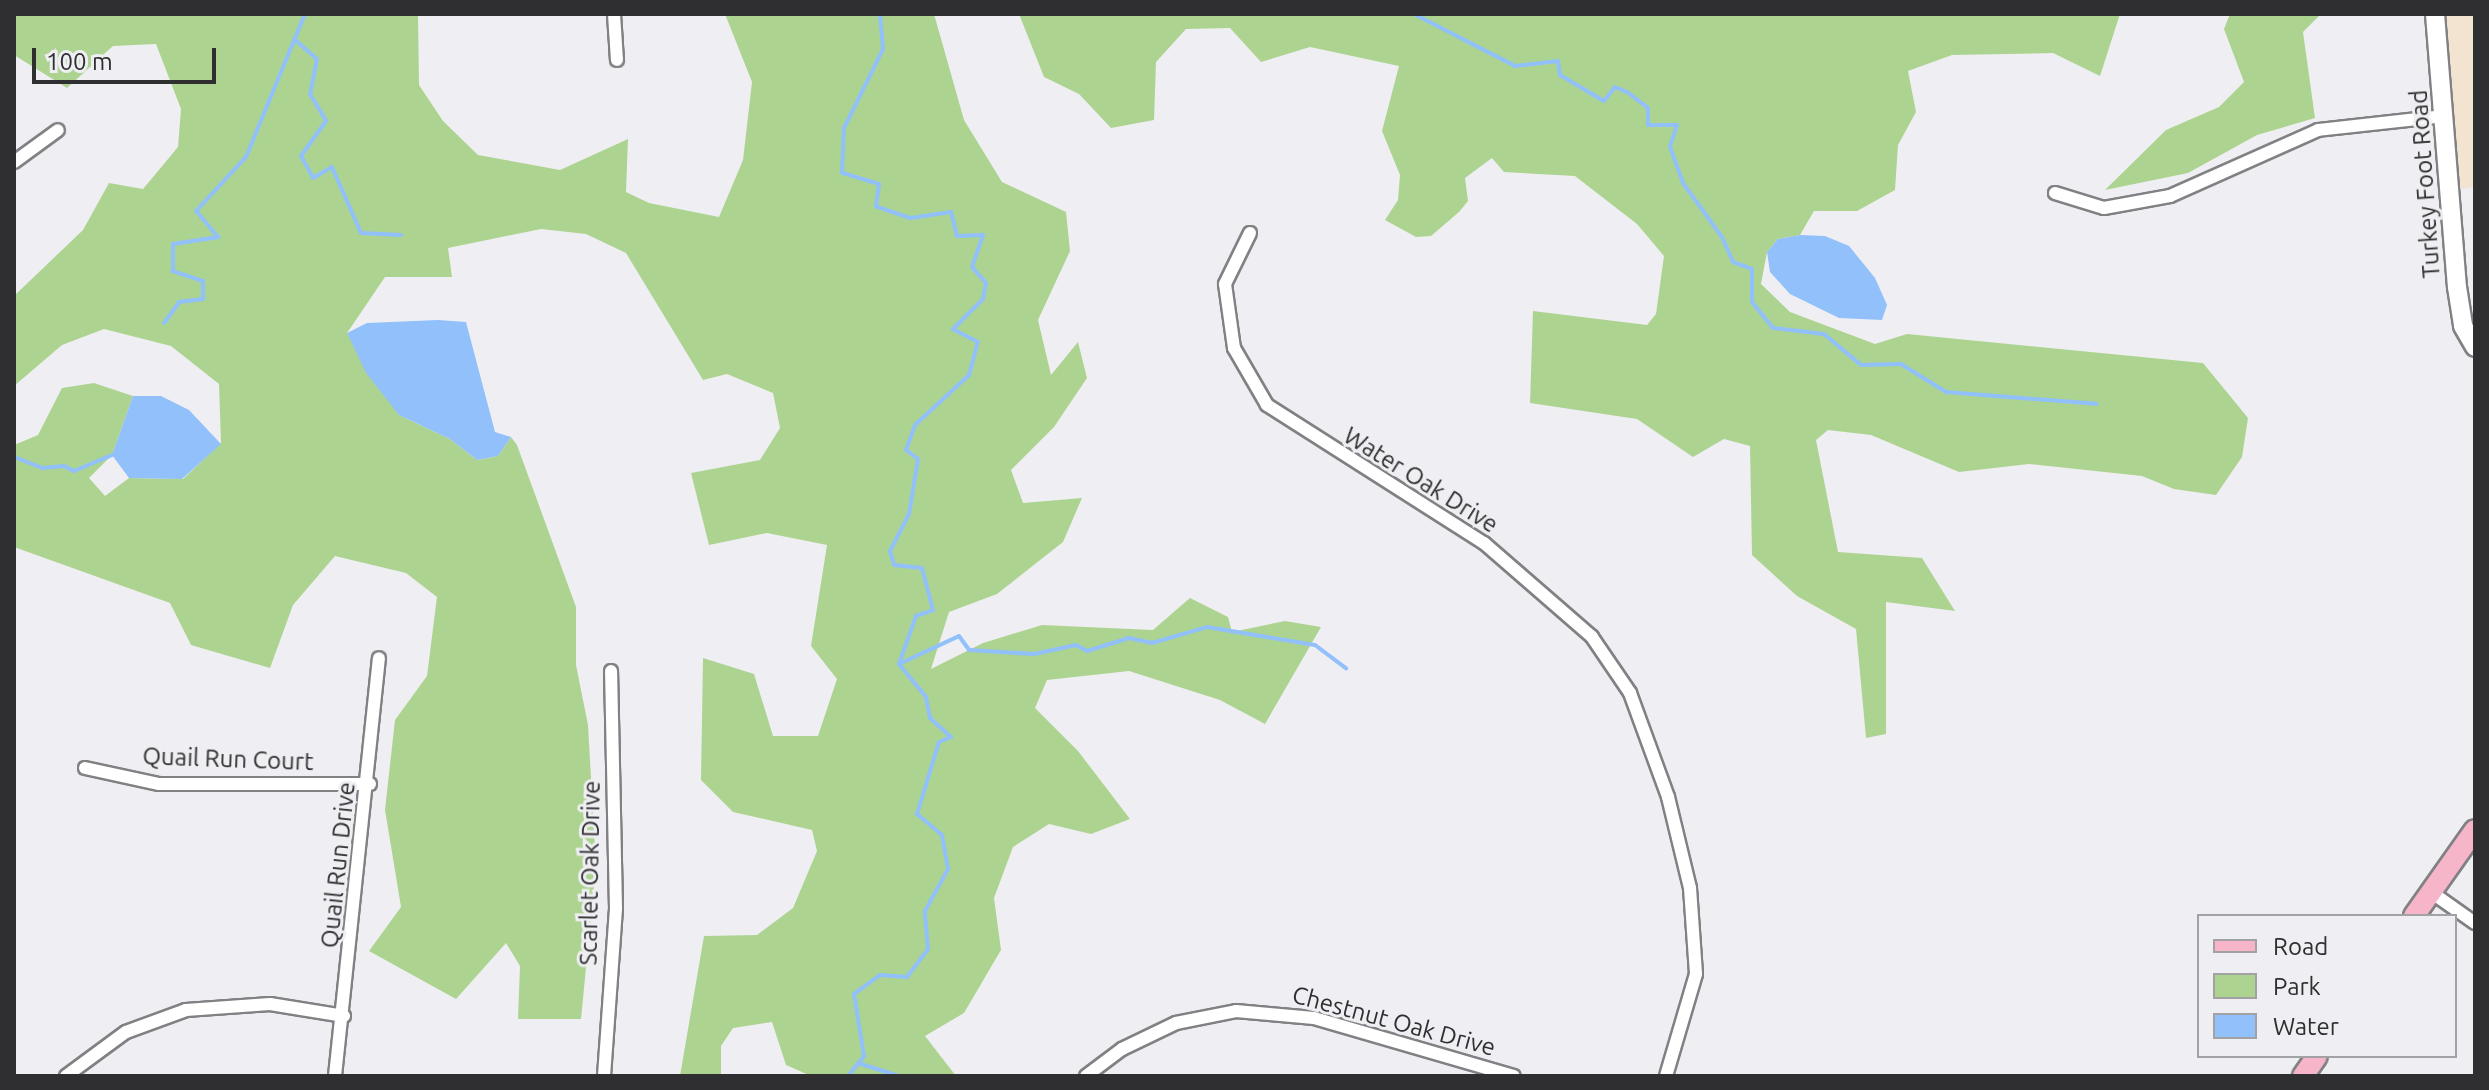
<!DOCTYPE html>
<html>
<head>
<meta charset="utf-8">
<style>
  body { margin:0 }
  #map { position:relative; width:2489px; height:1090px; overflow:hidden; background:#efeff3; font-family:Ubuntu,sans-serif }
  div>[style] { position:absolute }
  [style*='--x'] { left:calc(var(--x)*1px); top:calc(var(--y)*1px); width:calc(var(--w)*1px); rotate:calc(var(--a)*1deg) }
  .education>* { inset:0; background:#f2e4d0 }
  .green>* { inset:0; background:#add391 }
  .water>* { inset:0; background:#91c0fb }
  .stream>* { height:4px; margin:-2px; padding:0 2px; transform-origin:2px; border-radius:2px; background:#91c0fb }
  .roads { filter:drop-shadow(2px 0 #818184) drop-shadow(-2px 0 #818184) drop-shadow(0 2px #818184) drop-shadow(0 -2px #818184) }
  .street>* { height:12px; margin:-6px; padding:0 6px; transform-origin:6px; border-radius:6px; background:#fff }
  .secondary>* { height:18px; margin:-9px; padding:0 9px; transform-origin:9px; border-radius:9px; background:#fff }
  .primary>* { height:20px; margin:-10px; padding:0 10px; transform-origin:10px; border-radius:10px; background:#f7b5ca }
  span { translate:-50% -50%; white-space:nowrap; text-align:center; line-height:1.15; -webkit-text-stroke:6px #efeff3; paint-order:stroke }
  .street-label { font-size:24px; color:#2f2f31 }
  .frame { position:absolute; inset:0; border:16px solid #2f2f31; pointer-events:none }
  .legend { position:absolute; left:2197px; top:914px; width:260px; height:144px; box-sizing:border-box; background:#efeff3; border:2px solid #a2a2a5; margin:0; padding:10px 14px; list-style:none; font-size:24px; color:#2f2f31 }
  .legend li { display:flex; align-items:center; gap:16px; height:40px }
  .legend b { width:40px; border:2px solid #a2a2a5 }
  .scale { position:absolute; left:32px; top:48px; width:184px; height:36px; box-sizing:border-box; border:4px solid #2f2f31; border-top:0; padding-left:10px; font-size:24px; line-height:28px; white-space:nowrap; color:#2f2f31; -webkit-text-stroke:6px #efeff3; paint-order:stroke }
</style>
</head>
<body>
<div id="map">
  <div class="education">
    <div style="clip-path:polygon(2441px 14px,2475px 14px,2475px 187px,2461px 189px)"></div>
  </div>
  <div class="green">
    <div style="clip-path:polygon(14px 14px,418px 14px,419px 85px,443px 121px,478px 155px,560px 170px,628px 139px,626px 192px,649px 203px,719px 217px,743px 160px,752px 82px,725px 14px,934px 14px,964px 120px,1002px 182px,1066px 212px,1070px 251px,1038px 320px,1051px 375px,1078px 342px,1087px 378px,1054px 427px,1011px 470px,1023px 503px,1082px 498px,1063px 542px,997px 594px,949px 612px,931px 669px,983px 643px,1042px 625px,1153px 630px,1190px 598px,1228px 617px,1232px 632px,1285px 621px,1321px 627px,1265px 724px,1220px 700px,1129px 671px,1047px 680px,1035px 708px,1078px 751px,1130px 819px,1091px 834px,1049px 824px,1013px 847px,994px 898px,1001px 950px,964px 1013px,925px 1036px,956px 1076px,811px 1076px,786px 1065px,772px 1022px,733px 1028px,721px 1046px,721px 1076px,680px 1076px,704px 936px,757px 935px,793px 908px,817px 851px,812px 830px,733px 812px,701px 780px,703px 658px,754px 674px,773px 736px,818px 736px,837px 679px,811px 646px,827px 545px,767px 533px,709px 545px,691px 473px,760px 460px,780px 428px,773px 393px,727px 374px,703px 380px,626px 253px,586px 234px,541px 229px,448px 248px,452px 277px,385px 277px,347px 333px,399px 415px,450px 439px,477px 460px,498px 456px,511px 437px,517px 445px,576px 607px,576px 665px,588px 725px,596px 866px,581px 1019px,518px 1019px,520px 966px,506px 943px,456px 999px,369px 951px,401px 907px,385px 810px,395px 720px,427px 676px,437px 597px,406px 573px,335px 556px,293px 605px,270px 668px,191px 645px,170px 603px,14px 547px,14px 445px,38px 435px,62px 388px,94px 383px,133px 396px,112px 455px,89px 478px,105px 496px,129px 478px,183px 479px,221px 443px,219px 384px,171px 346px,104px 329px,62px 345px,14px 386px,14px 296px,83px 230px,109px 183px,143px 189px,178px 147px,181px 109px,156px 44px,113px 46px,67px 88px,14px 55px)"></div>
    <div style="clip-path:polygon(1019px 14px,2120px 14px,2100px 76px,2053px 53px,1952px 55px,1908px 71px,1916px 112px,1898px 145px,1895px 190px,1857px 211px,1814px 211px,1800px 235px,1778px 239px,1767px 252px,1761px 284px,1790px 312px,1875px 344px,1907px 334px,2203px 363px,2248px 418px,2242px 457px,2216px 495px,2174px 489px,2142px 476px,2029px 464px,1959px 472px,1871px 435px,1828px 430px,1816px 440px,1838px 552px,1922px 558px,1955px 611px,1886px 602px,1886px 734px,1866px 738px,1856px 629px,1797px 596px,1752px 555px,1750px 446px,1724px 439px,1693px 457px,1637px 419px,1530px 403px,1533px 311px,1647px 325px,1656px 314px,1664px 256px,1637px 224px,1575px 176px,1504px 172px,1492px 158px,1465px 178px,1468px 201px,1459px 212px,1431px 236px,1416px 237px,1385px 220px,1398px 200px,1400px 175px,1382px 131px,1399px 66px,1310px 47px,1261px 62px,1230px 28px,1186px 29px,1156px 62px,1154px 120px,1111px 128px,1079px 94px,1044px 77px)"></div>
    <div style="clip-path:polygon(2230px 14px,2321px 14px,2303px 32px,2315px 118px,2257px 135px,2188px 173px,2105px 190px,2166px 130px,2219px 107px,2244px 82px,2224px 29px)"></div>
  </div>
  <div class="water">
    <div style="clip-path:polygon(1800px 235px,1825px 236px,1849px 246px,1875px 278px,1887px 305px,1882px 320px,1839px 318px,1790px 294px,1770px 272px,1767px 252px,1778px 239px)"></div>
    <div style="clip-path:polygon(438px 320px,466px 322px,495px 432px,511px 437px,498px 456px,477px 460px,450px 439px,399px 415px,366px 373px,347px 333px,367px 323px)"></div>
    <div style="clip-path:polygon(133px 396px,161px 396px,189px 410px,221px 444px,182px 479px,129px 478px,112px 455px)"></div>
  </div>
  <div class="stream">
    <div style="--x:1414;--y:14;--w:114;--a:27.2"></div>
    <div style="--x:1515;--y:66;--w:43;--a:-6.6"></div>
    <div style="--x:1558;--y:61;--w:14;--a:82"></div>
    <div style="--x:1560;--y:75;--w:51;--a:30.6"></div>
    <div style="--x:1604;--y:101;--w:18;--a:-52"></div>
    <div style="--x:1615;--y:87;--w:13;--a:23"></div>
    <div style="--x:1627;--y:92;--w:26;--a:37"></div>
    <div style="--x:1648;--y:108;--w:17;--a:90"></div>
    <div style="--x:1648;--y:125;--w:29;--a:0"></div>
    <div style="--x:1677;--y:125;--w:23;--a:108"></div>
    <div style="--x:1670;--y:147;--w:38;--a:70"></div>
    <div style="--x:1683;--y:183;--w:67;--a:54.2"></div>
    <div style="--x:1722;--y:237;--w:27;--a:66"></div>
    <div style="--x:1733;--y:262;--w:20;--a:20"></div>
    <div style="--x:1752;--y:269;--w:33;--a:90"></div>
    <div style="--x:1752;--y:302;--w:33;--a:51"></div>
    <div style="--x:1773;--y:328;--w:51;--a:6.7"></div>
    <div style="--x:1824;--y:334;--w:48;--a:40"></div>
    <div style="--x:1861;--y:365;--w:40;--a:-1.4"></div>
    <div style="--x:1901;--y:364;--w:53;--a:31.9"></div>
    <div style="--x:1946;--y:392;--w:151;--a:4.5"></div>
    <div style="--x:294;--y:39;--w:30;--a:41"></div>
    <div style="--x:317;--y:59;--w:36;--a:101"></div>
    <div style="--x:310;--y:94;--w:31;--a:59"></div>
    <div style="--x:326;--y:121;--w:43;--a:125.5"></div>
    <div style="--x:301;--y:156;--w:25;--a:61"></div>
    <div style="--x:313;--y:178;--w:22;--a:-30"></div>
    <div style="--x:332;--y:167;--w:72;--a:66.3"></div>
    <div style="--x:361;--y:233;--w:40;--a:2.9"></div>
    <div style="--x:164;--y:323;--w:26;--a:-54"></div>
    <div style="--x:179;--y:302;--w:24;--a:-7"></div>
    <div style="--x:203;--y:299;--w:18;--a:-90"></div>
    <div style="--x:203;--y:281;--w:32;--a:-162"></div>
    <div style="--x:173;--y:271;--w:27;--a:-90"></div>
    <div style="--x:173;--y:244;--w:46;--a:-8.8"></div>
    <div style="--x:218;--y:237;--w:34;--a:-130"></div>
    <div style="--x:196;--y:211;--w:74;--a:-47.2"></div>
    <div style="--x:246;--y:157;--w:155;--a:-67.6"></div>
    <div style="--x:14;--y:457;--w:30;--a:21"></div>
    <div style="--x:42;--y:468;--w:22;--a:-5"></div>
    <div style="--x:64;--y:466;--w:11;--a:27"></div>
    <div style="--x:74;--y:471;--w:41;--a:-22.8"></div>
    <div style="--x:899;--y:664;--w:66;--a:-25"></div>
    <div style="--x:959;--y:636;--w:17;--a:54"></div>
    <div style="--x:969;--y:650;--w:65;--a:3.5"></div>
    <div style="--x:1034;--y:654;--w:43;--a:-12.1"></div>
    <div style="--x:1076;--y:645;--w:13;--a:29"></div>
    <div style="--x:1087;--y:651;--w:44;--a:-17.2"></div>
    <div style="--x:1129;--y:638;--w:24;--a:12"></div>
    <div style="--x:1152;--y:643;--w:57;--a:-16.2"></div>
    <div style="--x:1207;--y:627;--w:109;--a:9.5"></div>
    <div style="--x:1315;--y:645;--w:39;--a:37"></div>
    <div style="--x:858;--y:1063;--w:43;--a:17.6"></div>
    <div style="--x:848;--y:1076;--w:26;--a:-51"></div>
    <div style="--x:864;--y:1056;--w:63;--a:-99.2"></div>
    <div style="--x:854;--y:994;--w:32;--a:-36"></div>
    <div style="--x:880;--y:975;--w:27;--a:4"></div>
    <div style="--x:907;--y:977;--w:35;--a:-53"></div>
    <div style="--x:928;--y:949;--w:38;--a:-95"></div>
    <div style="--x:925;--y:911;--w:48;--a:-61.3"></div>
    <div style="--x:948;--y:869;--w:35;--a:-100"></div>
    <div style="--x:942;--y:835;--w:33;--a:-140"></div>
    <div style="--x:917;--y:814;--w:75;--a:-73"></div>
    <div style="--x:939;--y:742;--w:13;--a:-23"></div>
    <div style="--x:951;--y:737;--w:28;--a:-138"></div>
    <div style="--x:930;--y:718;--w:21;--a:-101"></div>
    <div style="--x:926;--y:697;--w:43;--a:-129.3"></div>
    <div style="--x:899;--y:664;--w:51;--a:-70.5"></div>
    <div style="--x:916;--y:616;--w:18;--a:-19"></div>
    <div style="--x:933;--y:610;--w:43;--a:-104.7"></div>
    <div style="--x:922;--y:568;--w:28;--a:-174"></div>
    <div style="--x:894;--y:565;--w:15;--a:-106"></div>
    <div style="--x:890;--y:551;--w:42;--a:-62.8"></div>
    <div style="--x:909;--y:514;--w:56;--a:-80.7"></div>
    <div style="--x:918;--y:459;--w:15;--a:-143"></div>
    <div style="--x:906;--y:450;--w:27;--a:-70"></div>
    <div style="--x:915;--y:425;--w:74;--a:-42.8"></div>
    <div style="--x:969;--y:375;--w:34;--a:-75"></div>
    <div style="--x:978;--y:342;--w:28;--a:-153"></div>
    <div style="--x:953;--y:329;--w:42;--a:-45"></div>
    <div style="--x:983;--y:299;--w:16;--a:-79"></div>
    <div style="--x:986;--y:283;--w:21;--a:-131"></div>
    <div style="--x:972;--y:267;--w:34;--a:-71"></div>
    <div style="--x:983;--y:235;--w:26;--a:178"></div>
    <div style="--x:957;--y:236;--w:25;--a:-104"></div>
    <div style="--x:951;--y:212;--w:41;--a:171.7"></div>
    <div style="--x:910;--y:218;--w:36;--a:-161"></div>
    <div style="--x:876;--y:206;--w:22;--a:-82"></div>
    <div style="--x:879;--y:184;--w:39;--a:-163"></div>
    <div style="--x:842;--y:173;--w:45;--a:-87.5"></div>
    <div style="--x:844;--y:128;--w:88;--a:-63.7"></div>
    <div style="--x:883;--y:49;--w:35;--a:-95"></div>
  </div>
  <div class="roads">
    <div class="street">
      <div style="--x:614;--y:14;--w:46;--a:86.3"></div>
      <div style="--x:14;--y:162;--w:54;--a:-36"></div>
      <div style="--x:2055;--y:193;--w:51;--a:17"></div>
      <div style="--x:2104;--y:208;--w:67;--a:-10.3"></div>
      <div style="--x:2170;--y:196;--w:162;--a:-24"></div>
      <div style="--x:2318;--y:130;--w:128;--a:-6.3"></div>
      <div style="--x:1250;--y:233;--w:57;--a:116.1"></div>
      <div style="--x:1225;--y:284;--w:65;--a:82"></div>
      <div style="--x:1234;--y:348;--w:66;--a:59.9"></div>
      <div style="--x:1267;--y:405;--w:257;--a:32.5"></div>
      <div style="--x:1484;--y:543;--w:143;--a:41"></div>
      <div style="--x:1592;--y:637;--w:68;--a:55.8"></div>
      <div style="--x:1630;--y:693;--w:111;--a:69.9"></div>
      <div style="--x:1668;--y:797;--w:94;--a:76.4"></div>
      <div style="--x:1690;--y:888;--w:86;--a:86"></div>
      <div style="--x:1696;--y:974;--w:106;--a:106.4"></div>
      <div style="--x:85;--y:768;--w:76;--a:12.2"></div>
      <div style="--x:159;--y:784;--w:211;--a:0"></div>
      <div style="--x:2431;--y:892;--w:54;--a:35.2"></div>
      <div style="--x:66;--y:1076;--w:74;--a:-36.3"></div>
      <div style="--x:126;--y:1032;--w:64;--a:-20.1"></div>
      <div style="--x:186;--y:1010;--w:84;--a:-4.1"></div>
      <div style="--x:270;--y:1004;--w:75;--a:9.2"></div>
      <div style="--x:335;--y:1076;--w:420;--a:-84"></div>
      <div style="--x:604;--y:1076;--w:168;--a:-85.9"></div>
      <div style="--x:616;--y:908;--w:237;--a:-91.2"></div>
      <div style="--x:1086;--y:1076;--w:45;--a:-36.9"></div>
      <div style="--x:1122;--y:1049;--w:60;--a:-25.7"></div>
      <div style="--x:1176;--y:1023;--w:61;--a:-11.3"></div>
      <div style="--x:1236;--y:1011;--w:78;--a:5.1"></div>
      <div style="--x:1314;--y:1018;--w:208;--a:16.2"></div>
    </div>
    <div class="secondary">
      <div style="--x:2435;--y:14;--w:274;--a:85.4"></div>
      <div style="--x:2457;--y:287;--w:39;--a:81"></div>
      <div style="--x:2463;--y:326;--w:24;--a:60"></div>
    </div>
    <div class="primary">
      <div style="--x:2414;--y:916;--w:105;--a:-54.7"></div>
      <div style="--x:2303;--y:1076;--w:24;--a:-55"></div>
    </div>
  </div>
  <div class="street-label">
    <span style="left:2425px;top:184px;rotate:-94deg">Turkey Foot Road</span>
    <span style="left:1421px;top:480px;rotate:32deg">Water Oak Drive</span>
    <span style="left:228px;top:759px;rotate:2deg">Quail Run Court</span>
    <span style="left:338px;top:865px;rotate:-84deg">Quail Run Drive</span>
    <span style="left:590px;top:873px;rotate:-89deg">Scarlet Oak Drive</span>
    <span style="left:1394px;top:1021px;rotate:15deg">Chestnut Oak Drive</span>
  </div>
  <div class="frame"></div>
  <ul class="legend">
  <li><b style="height:10px;background:#f7b5ca"></b>Road</li>
  <li><b style="height:22px;background:#add391"></b>Park</li>
  <li><b style="height:22px;background:#91c0fb"></b>Water</li>
  </ul>
  <div class="scale">100 m</div>
</div>
</body>
</html>
